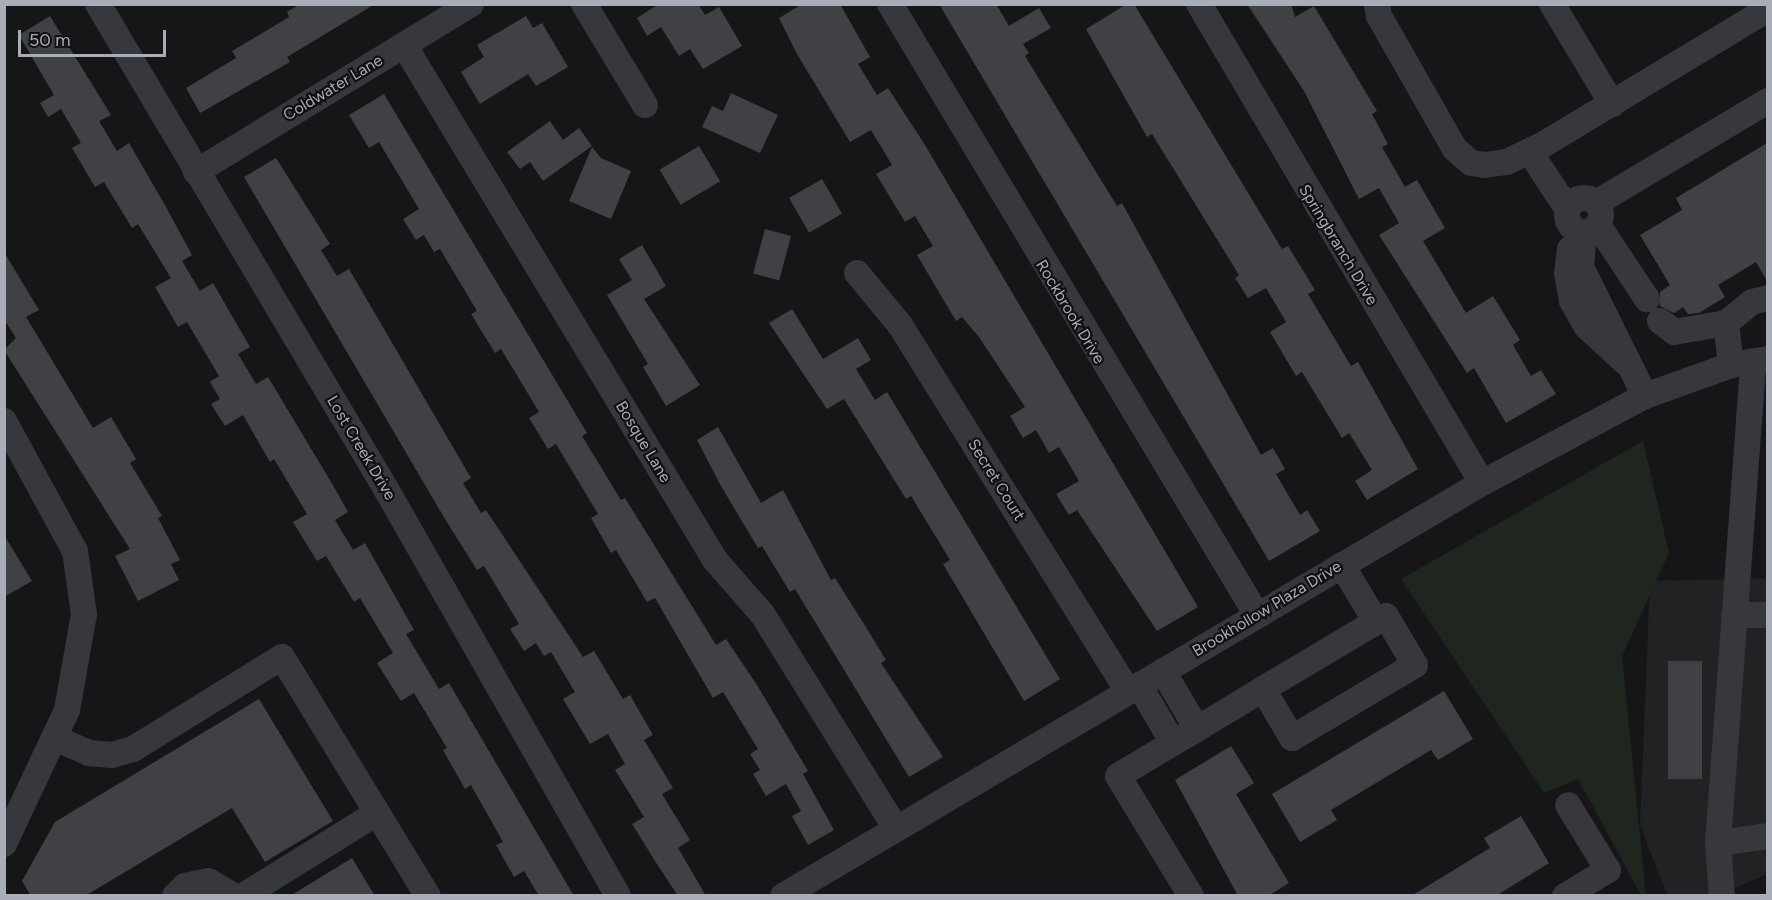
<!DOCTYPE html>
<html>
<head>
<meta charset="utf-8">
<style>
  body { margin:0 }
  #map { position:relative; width:1772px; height:900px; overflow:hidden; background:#161618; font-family:Figtree,sans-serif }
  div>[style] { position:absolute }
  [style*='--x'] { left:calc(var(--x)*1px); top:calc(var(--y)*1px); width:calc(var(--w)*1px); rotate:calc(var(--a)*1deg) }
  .built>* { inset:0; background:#222225 }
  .green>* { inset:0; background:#1e261f }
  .building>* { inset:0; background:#404145; transform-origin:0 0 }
  .minor>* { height:26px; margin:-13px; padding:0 13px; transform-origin:13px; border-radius:13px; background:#37383d }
  .minor>.ring { margin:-13px; padding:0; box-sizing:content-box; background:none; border:26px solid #37383d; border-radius:50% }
  span { translate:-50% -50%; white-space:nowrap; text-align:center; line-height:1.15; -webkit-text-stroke:4.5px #111113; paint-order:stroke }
  .street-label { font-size:16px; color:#a8adb8 }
  .frame { position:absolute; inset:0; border:6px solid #a8adb8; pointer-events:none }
  .scale { position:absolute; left:18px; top:30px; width:148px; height:27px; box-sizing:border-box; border:3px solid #a8adb8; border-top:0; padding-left:8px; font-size:18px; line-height:21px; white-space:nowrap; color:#a8adb8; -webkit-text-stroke:4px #111113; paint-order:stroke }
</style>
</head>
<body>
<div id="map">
  <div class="built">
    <div style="clip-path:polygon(1767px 578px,1767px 874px,1718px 895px,1667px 895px,1640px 825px,1650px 581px)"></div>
  </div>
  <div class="green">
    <div style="clip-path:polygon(1643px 441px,1669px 553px,1622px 656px,1646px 896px,1641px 895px,1578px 779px,1544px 793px,1401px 579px)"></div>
  </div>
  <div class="building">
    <div style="clip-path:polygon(300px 4px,375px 4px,287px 57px,290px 62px,200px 113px,186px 88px,236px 58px,232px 51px,289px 17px,287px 12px)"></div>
    <div style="clip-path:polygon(659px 4px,698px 4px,705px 15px,719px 7px,742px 46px,703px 69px,690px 49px,679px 56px,661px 27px,647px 36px,637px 18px)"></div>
    <div style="clip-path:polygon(802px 4px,840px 4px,870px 57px,858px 64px,877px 95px,888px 88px,925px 145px,1198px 607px,1157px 631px,1077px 510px,1069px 515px,1056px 494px,1079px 481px,1059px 447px,1049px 453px,1036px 430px,1023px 438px,1010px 416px,1025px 407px,979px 337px,962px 317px,956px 321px,917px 255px,933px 246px,915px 216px,905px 222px,876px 174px,892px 165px,871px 130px,850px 142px,797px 54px,779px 18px)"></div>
    <div style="clip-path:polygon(939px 4px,996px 4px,1009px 26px,1039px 8px,1051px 28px,1023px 44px,1029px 53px,1025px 56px,1117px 206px,1122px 203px,1133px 223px,1261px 455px,1273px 448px,1285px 469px,1276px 474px,1300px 515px,1307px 510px,1320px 531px,1269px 561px)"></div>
    <div style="clip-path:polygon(1127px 4px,1134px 4px,1282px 249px,1288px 246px,1315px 290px,1308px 294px,1351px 366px,1358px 362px,1418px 469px,1367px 500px,1355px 481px,1372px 470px,1349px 433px,1342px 438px,1302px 372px,1296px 376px,1270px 332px,1286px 322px,1266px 288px,1248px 298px,1235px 278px,1239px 275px,1152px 134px,1147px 137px,1086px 29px)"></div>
    <div style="clip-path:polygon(1247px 4px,1291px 4px,1295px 17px,1314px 6px,1377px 111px,1372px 114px,1388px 144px,1382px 147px,1405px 187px,1417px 180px,1445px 228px,1423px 241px,1466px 313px,1493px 296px,1520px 340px,1513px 345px,1531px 376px,1541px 370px,1556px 394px,1506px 423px,1474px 368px,1467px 373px,1379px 235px,1399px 223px,1379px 188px,1359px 199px,1304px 91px)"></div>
    <div style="clip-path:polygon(50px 16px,111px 115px,99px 121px,117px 151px,129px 143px,166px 207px,192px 255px,182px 261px,200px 291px,213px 283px,250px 347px,238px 354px,256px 384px,268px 377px,334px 487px,348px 512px,335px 520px,353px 550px,365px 543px,414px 630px,406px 634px,439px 689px,449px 683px,574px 896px,539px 896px,524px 871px,514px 877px,496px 845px,503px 842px,471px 785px,465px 789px,443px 750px,447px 748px,414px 693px,401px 701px,377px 663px,393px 653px,360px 598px,354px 602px,326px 556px,317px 561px,293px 522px,307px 514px,274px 459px,270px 462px,243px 415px,225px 426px,211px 404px,220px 399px,210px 382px,219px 376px,187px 322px,178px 327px,155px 287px,171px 278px,138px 224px,132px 228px,104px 182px,95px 187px,72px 148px,81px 143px,61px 109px,48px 117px,40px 103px,54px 95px,19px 35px)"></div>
    <div style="clip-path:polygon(526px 16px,533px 28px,542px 23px,568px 67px,536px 86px,528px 74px,480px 104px,461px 72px,484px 57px,477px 45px)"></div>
    <div style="clip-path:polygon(731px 93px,778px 115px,760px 153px,702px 127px,712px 106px,723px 111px)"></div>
    <div style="clip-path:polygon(384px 94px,587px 433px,582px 436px,621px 500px,625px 498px,716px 645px,726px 639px,757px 685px,808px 771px,803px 774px,834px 830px,808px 845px,792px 816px,801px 811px,786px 784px,766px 796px,753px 774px,760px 770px,750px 754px,758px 749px,723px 692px,713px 698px,655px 598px,647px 602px,616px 550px,611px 553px,591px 518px,598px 514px,556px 444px,548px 449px,529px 418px,539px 412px,501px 349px,495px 353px,471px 314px,477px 311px,440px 249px,434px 252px,424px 235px,416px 240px,403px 219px,419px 209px,379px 142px,369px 148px,349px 115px)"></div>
    <div style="clip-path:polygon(550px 121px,563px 140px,579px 128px,592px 146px,543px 181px,530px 162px,520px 169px,507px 152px)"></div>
    <div style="clip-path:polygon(1767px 143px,1767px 281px,1756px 262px,1718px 285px,1725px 297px,1699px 313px,1688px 314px,1683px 307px,1674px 313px,1660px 306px,1660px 292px,1670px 285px,1640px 235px,1682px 210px,1676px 198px)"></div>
    <div style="left:699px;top:146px;width:41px;height:46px;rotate:59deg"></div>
    <div style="clip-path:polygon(592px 147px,601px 158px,631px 171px,611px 219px,569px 201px)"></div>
    <div style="clip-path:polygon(276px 158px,330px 244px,321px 250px,337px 276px,349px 269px,471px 478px,463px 483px,481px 513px,486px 510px,583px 657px,594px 651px,623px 699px,630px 695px,653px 735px,644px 740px,673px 788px,662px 794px,690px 840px,678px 848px,706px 896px,678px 896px,655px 861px,632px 824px,644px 817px,615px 770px,625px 764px,608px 734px,590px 744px,563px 699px,575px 692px,551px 652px,544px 656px,536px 643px,524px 651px,510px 629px,519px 624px,484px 566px,477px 570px,445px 519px,244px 177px)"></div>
    <div style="left:822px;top:179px;width:40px;height:38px;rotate:60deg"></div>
    <div style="left:765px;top:229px;width:27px;height:46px;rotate:15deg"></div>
    <div style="clip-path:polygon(642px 245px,666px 286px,644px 299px,700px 385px,666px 406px,643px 367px,648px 364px,607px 295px,632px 280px,619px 259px)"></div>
    <div style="clip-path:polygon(4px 252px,39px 310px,26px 317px,93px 428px,111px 417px,136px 459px,130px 463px,162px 516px,158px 518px,180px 560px,171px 564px,179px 580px,138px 601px,115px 556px,130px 549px,4px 350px,16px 338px,4px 319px)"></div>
    <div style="clip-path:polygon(792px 309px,823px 359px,858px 338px,871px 360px,856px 369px,875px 400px,887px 392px,1060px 679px,1024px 701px,943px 564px,950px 560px,911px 496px,906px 499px,844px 399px,827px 409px,769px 323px)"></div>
    <div style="clip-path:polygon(718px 427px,761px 503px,783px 490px,831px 580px,835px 578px,864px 624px,886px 660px,881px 663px,943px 757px,909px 777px,795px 589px,790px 592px,762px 546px,758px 548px,721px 486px,697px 440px)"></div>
    <div style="clip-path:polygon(4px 535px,32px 581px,4px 597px)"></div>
    <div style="left:1668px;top:661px;width:34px;height:118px"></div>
    <div style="clip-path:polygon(1444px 691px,1473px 739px,1438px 760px,1431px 750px,1331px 810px,1337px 820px,1300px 842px,1272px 794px)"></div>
    <div style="clip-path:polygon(259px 699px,333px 821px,265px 862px,232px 808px,85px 896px,31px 896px,22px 881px,55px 822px)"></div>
    <div style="clip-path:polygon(1231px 746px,1254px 783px,1236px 794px,1289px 883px,1268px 896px,1238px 896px,1175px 780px)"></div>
    <div style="clip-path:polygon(1521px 816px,1549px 863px,1496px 896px,1411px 896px,1490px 848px,1484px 838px)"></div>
    <div style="clip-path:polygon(352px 858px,375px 896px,290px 896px)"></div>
  </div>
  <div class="minor">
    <div style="--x:98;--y:4;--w:564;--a:59.3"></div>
    <div style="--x:386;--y:489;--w:468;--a:60.3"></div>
    <div style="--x:584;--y:4;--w:118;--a:58.9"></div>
    <div style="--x:890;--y:4;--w:713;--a:59.01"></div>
    <div style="--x:1199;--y:4;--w:556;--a:59.42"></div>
    <div style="--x:1377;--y:4;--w:12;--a:81"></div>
    <div style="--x:1379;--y:16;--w:153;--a:60.3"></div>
    <div style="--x:1455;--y:149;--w:21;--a:41"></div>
    <div style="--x:1471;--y:163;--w:14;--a:8"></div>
    <div style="--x:1485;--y:165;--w:22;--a:-8"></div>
    <div style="--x:1507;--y:162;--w:43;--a:-26"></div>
    <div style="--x:1546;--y:143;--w:259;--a:-31.1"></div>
    <div style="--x:1552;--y:4;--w:117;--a:59"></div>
    <div style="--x:404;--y:45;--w:602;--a:58.87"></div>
    <div style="--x:715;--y:560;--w:73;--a:48.9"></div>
    <div style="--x:763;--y:615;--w:252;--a:58.1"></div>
    <div style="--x:1530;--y:152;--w:69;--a:56.8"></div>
    <div style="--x:196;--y:172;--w:322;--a:-31.4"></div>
    <div class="ring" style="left:1567px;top:198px;width:8px;height:8px"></div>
    <div style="--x:1596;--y:203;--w:200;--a:-30.7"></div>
    <div style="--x:1598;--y:225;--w:89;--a:56.5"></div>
    <div style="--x:1584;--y:232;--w:35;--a:95"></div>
    <div style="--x:1581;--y:267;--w:144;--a:63.6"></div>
    <div style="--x:1570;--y:249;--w:24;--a:97"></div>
    <div style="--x:1567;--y:273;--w:28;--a:80"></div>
    <div style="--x:1572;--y:301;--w:30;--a:60"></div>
    <div style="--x:1587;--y:327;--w:52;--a:42.6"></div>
    <div style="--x:857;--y:273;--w:67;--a:50.4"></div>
    <div style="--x:900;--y:325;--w:431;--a:58.1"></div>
    <div style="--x:1660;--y:321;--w:18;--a:38"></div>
    <div style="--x:1674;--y:332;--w:53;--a:-9.8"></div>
    <div style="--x:1726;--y:323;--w:33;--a:-39"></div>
    <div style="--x:1752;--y:302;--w:16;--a:-14"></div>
    <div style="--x:1726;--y:323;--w:42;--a:83.2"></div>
    <div style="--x:4;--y:421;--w:148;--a:61.4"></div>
    <div style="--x:75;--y:551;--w:64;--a:81.9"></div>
    <div style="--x:84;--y:614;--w:97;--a:100"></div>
    <div style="--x:67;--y:710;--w:148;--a:115.2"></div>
    <div style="--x:1342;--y:565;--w:66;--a:59.2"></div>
    <div style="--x:1734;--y:615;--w:34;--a:0"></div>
    <div style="--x:1163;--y:671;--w:67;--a:59.6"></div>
    <div style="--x:1139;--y:685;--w:67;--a:59.6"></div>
    <div style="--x:54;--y:738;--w:38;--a:23"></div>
    <div style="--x:89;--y:753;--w:23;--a:5"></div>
    <div style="--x:112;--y:755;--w:22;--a:-16"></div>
    <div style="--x:133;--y:749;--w:175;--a:-31.7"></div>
    <div style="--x:282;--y:657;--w:280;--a:58.6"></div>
    <div style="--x:1718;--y:843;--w:50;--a:-8"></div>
    <div style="--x:175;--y:896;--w:14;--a:-45"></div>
    <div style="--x:185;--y:886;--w:24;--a:-12"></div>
    <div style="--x:208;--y:881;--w:30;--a:30"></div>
    <div style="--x:243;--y:896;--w:158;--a:-31.8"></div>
    <div style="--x:783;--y:896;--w:812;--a:-30.58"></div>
    <div style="--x:1482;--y:483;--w:185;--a:-28.1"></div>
    <div style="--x:1645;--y:396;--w:91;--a:-19.8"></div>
    <div style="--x:1731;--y:365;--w:37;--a:-9"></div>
    <div style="--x:1191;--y:896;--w:140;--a:-121.3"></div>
    <div style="--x:1118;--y:776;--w:64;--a:-31"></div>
    <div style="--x:1173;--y:743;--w:28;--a:-30"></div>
    <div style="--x:1197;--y:729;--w:77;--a:-31.2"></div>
    <div style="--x:1263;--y:689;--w:143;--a:-30.7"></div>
    <div style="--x:1386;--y:616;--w:57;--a:59.4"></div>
    <div style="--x:1415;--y:665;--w:143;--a:149.3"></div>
    <div style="--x:1292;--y:738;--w:57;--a:-120.6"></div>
    <div style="--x:1565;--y:896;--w:50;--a:-31.2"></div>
    <div style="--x:1608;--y:870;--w:76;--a:-121.6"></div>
    <div style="--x:1722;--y:896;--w:53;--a:-94.3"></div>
    <div style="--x:1718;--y:843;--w:483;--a:-85.8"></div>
  </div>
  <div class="street-label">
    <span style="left:333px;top:88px;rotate:-31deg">Coldwater Lane</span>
    <span style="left:1338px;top:245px;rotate:59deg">Springbranch Drive</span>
    <span style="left:1070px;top:312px;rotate:59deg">Rockbrook Drive</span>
    <span style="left:643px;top:442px;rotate:59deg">Bosque Lane</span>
    <span style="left:361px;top:448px;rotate:59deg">Lost Creek Drive</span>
    <span style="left:996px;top:480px;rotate:58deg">Secret Court</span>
    <span style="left:1267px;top:609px;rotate:-31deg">Brookhollow Plaza Drive</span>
  </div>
  <div class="frame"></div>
  <div class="scale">50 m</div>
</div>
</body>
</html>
